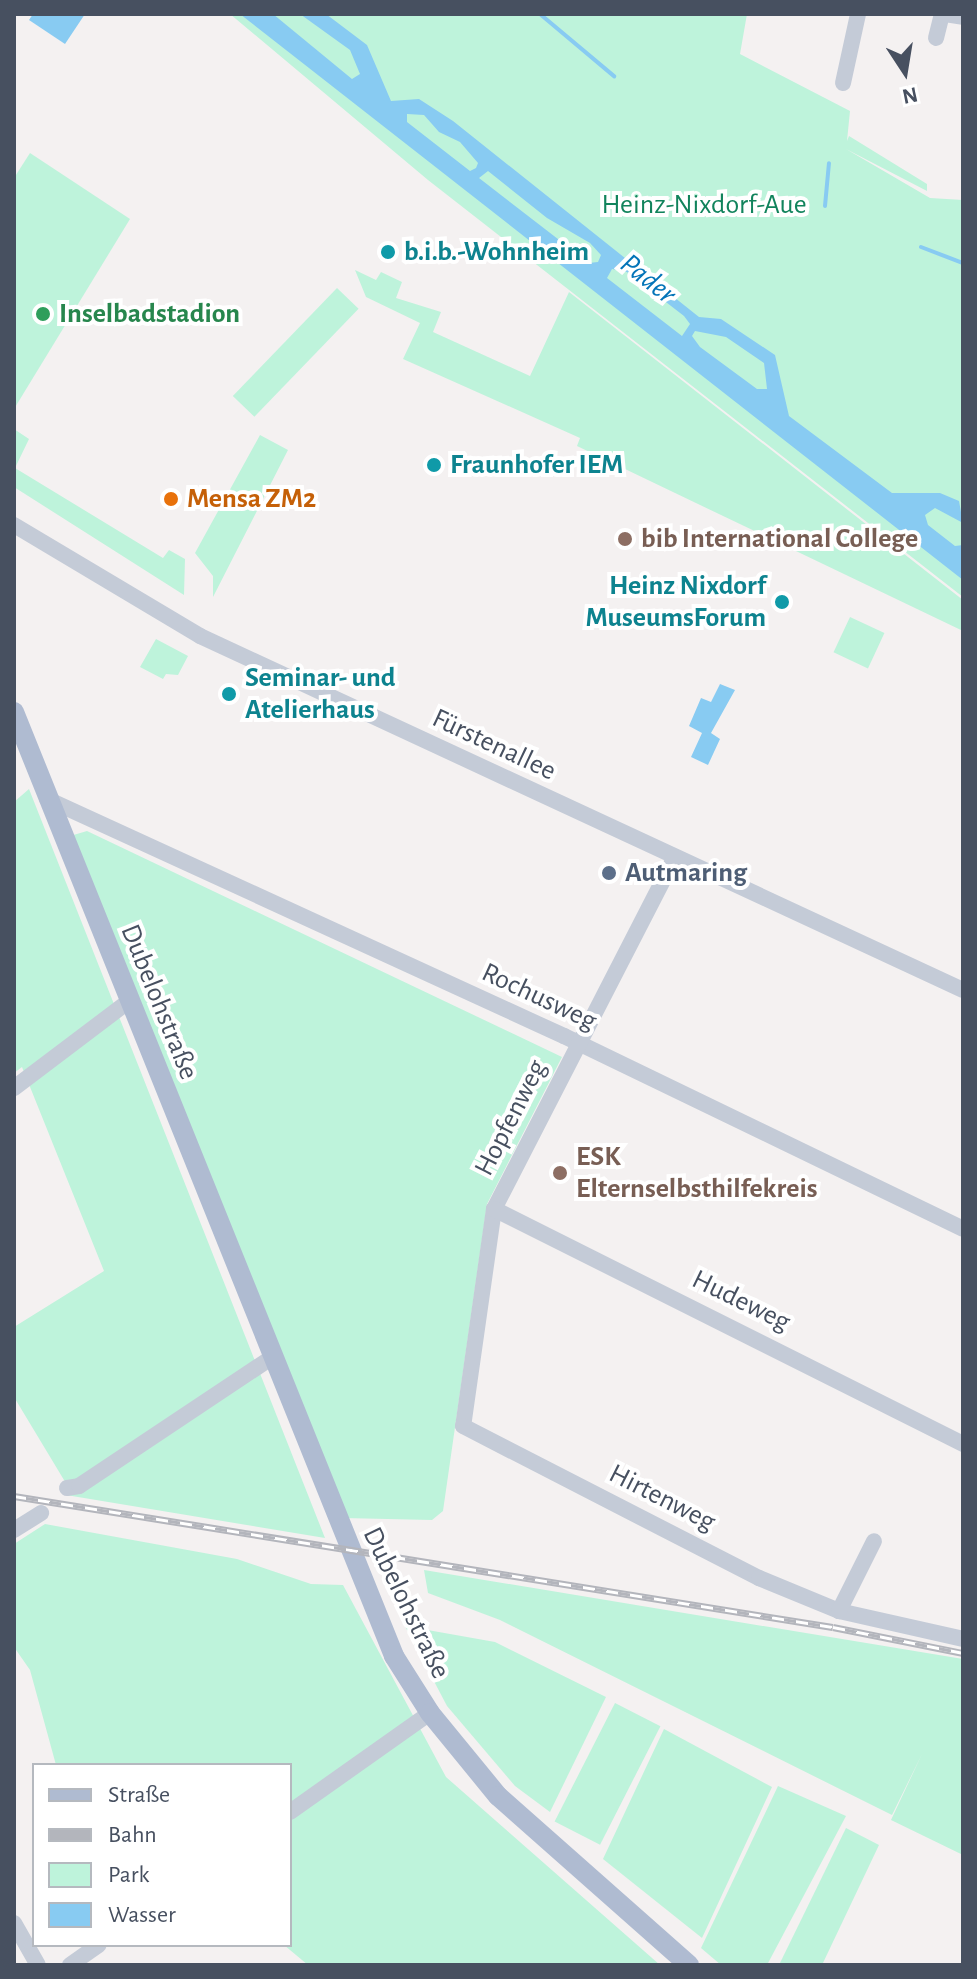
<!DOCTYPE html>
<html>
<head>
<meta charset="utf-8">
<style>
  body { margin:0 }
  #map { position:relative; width:977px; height:1979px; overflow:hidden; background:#f4f1f1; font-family:"Alegreya Sans",sans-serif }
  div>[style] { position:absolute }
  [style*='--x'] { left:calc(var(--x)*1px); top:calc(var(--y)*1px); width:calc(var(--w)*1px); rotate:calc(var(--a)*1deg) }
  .green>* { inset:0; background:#bef3db; transform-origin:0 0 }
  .water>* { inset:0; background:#88cbf2 }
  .stream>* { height:4px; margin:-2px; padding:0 2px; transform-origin:2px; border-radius:2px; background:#88cbf2 }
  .minor>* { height:16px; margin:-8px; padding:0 8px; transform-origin:8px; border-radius:8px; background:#c4cbd7 }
  .major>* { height:20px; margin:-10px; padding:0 10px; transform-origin:10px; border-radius:10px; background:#afbbd1 }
  .rail>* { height:7px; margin-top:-3.5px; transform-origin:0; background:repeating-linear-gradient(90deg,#fff 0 12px,#b3b5bc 0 24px); box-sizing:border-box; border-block:2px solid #b3b5bc }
  .dots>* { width:22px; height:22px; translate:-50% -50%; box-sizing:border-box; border:4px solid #fff; border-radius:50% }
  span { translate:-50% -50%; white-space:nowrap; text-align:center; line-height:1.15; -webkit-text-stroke:8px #fff; paint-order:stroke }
  .park-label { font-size:28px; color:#11835c }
  .culture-label { font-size:28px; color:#0d838f; font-weight:700 }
  .left { translate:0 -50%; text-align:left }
  .right { translate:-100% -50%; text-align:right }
  .leisure-label { font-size:28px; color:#27864d; font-weight:700 }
  .food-label { font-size:28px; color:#c56008; font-weight:700 }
  .education-label { font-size:28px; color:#785e54; font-weight:700 }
  .street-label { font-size:28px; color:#475060 }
  .service-label { font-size:28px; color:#4e5e75; font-weight:700 }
  .water-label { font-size:30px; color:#0374b8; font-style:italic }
  .frame { position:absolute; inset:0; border:16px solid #475060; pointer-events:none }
  .legend { position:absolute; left:32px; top:1763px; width:260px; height:184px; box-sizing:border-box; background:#fff; border:2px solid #b5b9bf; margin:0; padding:10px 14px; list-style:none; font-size:24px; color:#475060 }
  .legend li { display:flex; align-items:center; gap:16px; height:40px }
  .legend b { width:40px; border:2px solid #b5b9bf }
  .north { position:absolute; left:865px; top:32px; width:80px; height:80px; -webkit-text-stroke:6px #fff; paint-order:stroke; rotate:168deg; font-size:22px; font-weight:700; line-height:32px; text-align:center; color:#475060 }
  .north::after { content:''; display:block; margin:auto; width:28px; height:36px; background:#475060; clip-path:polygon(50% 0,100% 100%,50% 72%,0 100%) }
</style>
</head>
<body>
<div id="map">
  <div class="green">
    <div style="clip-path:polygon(230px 14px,747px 14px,740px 54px,850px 111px,847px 141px,849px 136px,927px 184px,927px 191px,846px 149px,930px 198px,963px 200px,963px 597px,428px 180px)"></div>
    <div style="clip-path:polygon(30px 153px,130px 219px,14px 409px,14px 178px)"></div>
    <div style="clip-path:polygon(355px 270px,376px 280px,381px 272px,402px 282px,396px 298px,441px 312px,433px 332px,530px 376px,569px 292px,963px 600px,963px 631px,577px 446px,580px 438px,403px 359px,420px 323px,366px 297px)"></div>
    <div style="left:337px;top:288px;width:30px;height:150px;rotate:44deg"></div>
    <div style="clip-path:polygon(14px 429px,29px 439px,15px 468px,163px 558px,169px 550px,185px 559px,184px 595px,14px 487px)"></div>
    <div style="clip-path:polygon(260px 435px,288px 450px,213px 597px,213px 576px,195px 553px)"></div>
    <div style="left:850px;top:617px;width:38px;height:39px;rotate:25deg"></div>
    <div style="clip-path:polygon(156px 639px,188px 656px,178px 675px,166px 674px,163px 679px,140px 667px)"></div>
    <div style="clip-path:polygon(29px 789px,325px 1538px,66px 1495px,67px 1485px,14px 1397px,14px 1327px,104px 1271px,22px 1067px,14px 1073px,14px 802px)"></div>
    <div style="clip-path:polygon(87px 831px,562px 1057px,487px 1204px,443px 1511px,432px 1520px,343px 1518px,70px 836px)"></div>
    <div style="clip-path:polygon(45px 1524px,237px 1559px,311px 1584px,343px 1585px,446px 1777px,660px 1965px,308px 1965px,284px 1945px,290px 1945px,290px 1765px,56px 1765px,30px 1670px,14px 1647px,14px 1544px)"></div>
    <div style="clip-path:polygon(424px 1570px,963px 1659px,963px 1855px,891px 1820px,922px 1754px,892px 1815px,500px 1620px,428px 1593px)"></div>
    <div style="clip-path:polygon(405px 1626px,495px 1642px,606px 1697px,550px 1812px,515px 1786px,447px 1706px)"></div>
    <div style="left:615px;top:1703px;width:51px;height:133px;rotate:27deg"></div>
    <div style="clip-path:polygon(664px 1729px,772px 1787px,702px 1938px,603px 1859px)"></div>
    <div style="clip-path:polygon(778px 1786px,846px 1816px,767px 1965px,721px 1965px,701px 1948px)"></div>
    <div style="clip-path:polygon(846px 1828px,879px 1845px,822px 1965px,779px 1965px)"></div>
  </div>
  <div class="water">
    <div style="clip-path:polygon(33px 14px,85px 14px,65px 44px,29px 20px)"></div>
    <div style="clip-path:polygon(evenodd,240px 14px,273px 14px,352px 79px,360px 74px,350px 50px,300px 14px,326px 14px,367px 45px,391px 101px,419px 99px,453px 121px,699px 317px,721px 319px,775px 355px,789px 416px,892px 493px,940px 493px,959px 501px,963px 523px,935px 508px,925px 515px,928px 525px,955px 546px,963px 545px,963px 580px,240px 14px,407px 114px,424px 115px,439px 132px,460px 142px,478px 163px,476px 168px,470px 171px,407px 122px,407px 114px,240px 14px,488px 171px,547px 218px,590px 243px,601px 255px,598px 262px,589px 263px,479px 178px,488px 171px,240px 14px,612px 269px,627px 272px,684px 316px,690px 324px,682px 336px,607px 278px,612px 269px,240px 14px,695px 331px,726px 337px,764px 363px,767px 389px,757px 389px,700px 347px,692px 336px,695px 331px)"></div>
    <div style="clip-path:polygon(720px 684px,735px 690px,711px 733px,720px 739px,708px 765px,691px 757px,702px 733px,689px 726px,701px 698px,711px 702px)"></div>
  </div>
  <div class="stream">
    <div style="--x:540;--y:14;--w:97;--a:40"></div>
    <div style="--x:825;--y:206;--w:43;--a:-84.7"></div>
    <div style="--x:921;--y:247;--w:45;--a:20.9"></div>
  </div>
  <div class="minor">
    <div style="--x:945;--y:14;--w:18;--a:9"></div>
    <div style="--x:936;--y:38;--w:25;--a:-76"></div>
    <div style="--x:843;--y:83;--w:71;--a:-77.7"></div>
    <div style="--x:14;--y:525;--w:217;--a:30.8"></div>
    <div style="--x:200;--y:636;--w:841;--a:24.89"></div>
    <div style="--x:47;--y:799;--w:569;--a:24.63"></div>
    <div style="--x:564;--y:1036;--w:443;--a:25.8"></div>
    <div style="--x:675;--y:857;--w:396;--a:117.2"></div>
    <div style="--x:494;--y:1209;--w:219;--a:98.1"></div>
    <div style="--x:463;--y:1426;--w:333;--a:27.2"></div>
    <div style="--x:759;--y:1578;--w:87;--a:22.4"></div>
    <div style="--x:839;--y:1611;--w:127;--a:12.7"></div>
    <div style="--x:14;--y:1088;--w:144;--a:-37.1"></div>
    <div style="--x:494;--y:1209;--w:525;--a:26.61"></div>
    <div style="--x:67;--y:1488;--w:12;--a:-9"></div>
    <div style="--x:79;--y:1486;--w:231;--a:-33.7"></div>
    <div style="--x:14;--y:1530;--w:32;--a:-32"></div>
    <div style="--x:839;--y:1611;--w:78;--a:-63.4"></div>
    <div style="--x:290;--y:1812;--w:171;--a:-35.3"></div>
    <div style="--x:14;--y:1923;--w:48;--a:60.3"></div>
    <div style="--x:70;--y:1965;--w:35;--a:-35"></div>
  </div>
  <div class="major">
    <div style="--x:14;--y:712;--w:1018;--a:68.07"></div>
    <div style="--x:394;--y:1656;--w:67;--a:57.7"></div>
    <div style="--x:430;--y:1713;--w:107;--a:50.7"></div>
    <div style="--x:498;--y:1796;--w:255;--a:41.5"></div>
  </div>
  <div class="rail">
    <div style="--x:14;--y:1496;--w:829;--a:9.09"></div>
    <div style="--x:833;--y:1627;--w:133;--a:11.3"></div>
  </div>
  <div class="dots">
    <div style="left:388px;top:252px;background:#0f9aa8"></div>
    <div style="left:43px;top:314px;background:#2e9e5b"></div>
    <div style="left:434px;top:465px;background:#0f9aa8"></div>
    <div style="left:171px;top:499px;background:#e8710a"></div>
    <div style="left:625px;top:539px;background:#8d6e63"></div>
    <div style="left:782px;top:602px;background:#0f9aa8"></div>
    <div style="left:229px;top:694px;background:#0f9aa8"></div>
    <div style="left:609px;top:873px;background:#5c6f8a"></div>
    <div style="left:560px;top:1173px;background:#8d6e63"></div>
  </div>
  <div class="park-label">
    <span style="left:704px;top:205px">Heinz-Nixdorf-Aue</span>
  </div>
  <div class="culture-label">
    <span class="left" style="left:404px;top:252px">b.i.b.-Wohnheim</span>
    <span class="left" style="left:450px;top:465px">Fraunhofer IEM</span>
    <span class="right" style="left:766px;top:602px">Heinz Nixdorf<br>MuseumsForum</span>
    <span class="left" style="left:245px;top:694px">Seminar- und<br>Atelierhaus</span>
  </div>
  <div class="leisure-label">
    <span class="left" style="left:59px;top:314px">Inselbadstadion</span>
  </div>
  <div class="food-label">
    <span class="left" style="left:187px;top:499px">Mensa ZM2</span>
  </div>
  <div class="education-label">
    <span class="left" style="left:641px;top:539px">bib International College</span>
    <span class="left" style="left:576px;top:1173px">ESK<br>Elternselbsthilfekreis</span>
  </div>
  <div class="street-label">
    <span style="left:494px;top:745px;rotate:25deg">Fürstenallee</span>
    <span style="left:539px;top:997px;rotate:25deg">Rochusweg</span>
    <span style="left:159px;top:1002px;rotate:68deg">Dubelohstraße</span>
    <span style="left:511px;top:1118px;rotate:-63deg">Hopfenweg</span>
    <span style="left:741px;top:1301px;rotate:26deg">Hudeweg</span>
    <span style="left:662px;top:1498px;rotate:27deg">Hirtenweg</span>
    <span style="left:406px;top:1603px;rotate:64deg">Dubelohstraße</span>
  </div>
  <div class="service-label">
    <span class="left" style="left:625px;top:873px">Autmaring</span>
  </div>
  <div class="water-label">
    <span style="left:648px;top:279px;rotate:38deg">Pader</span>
  </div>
  <div class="frame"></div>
  <ul class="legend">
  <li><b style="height:10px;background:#afbbd1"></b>Straße</li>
  <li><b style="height:10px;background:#b3b5bc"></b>Bahn</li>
  <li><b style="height:22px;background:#bef3db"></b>Park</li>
  <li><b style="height:22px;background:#88cbf2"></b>Wasser</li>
  </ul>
  <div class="north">N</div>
</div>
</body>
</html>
